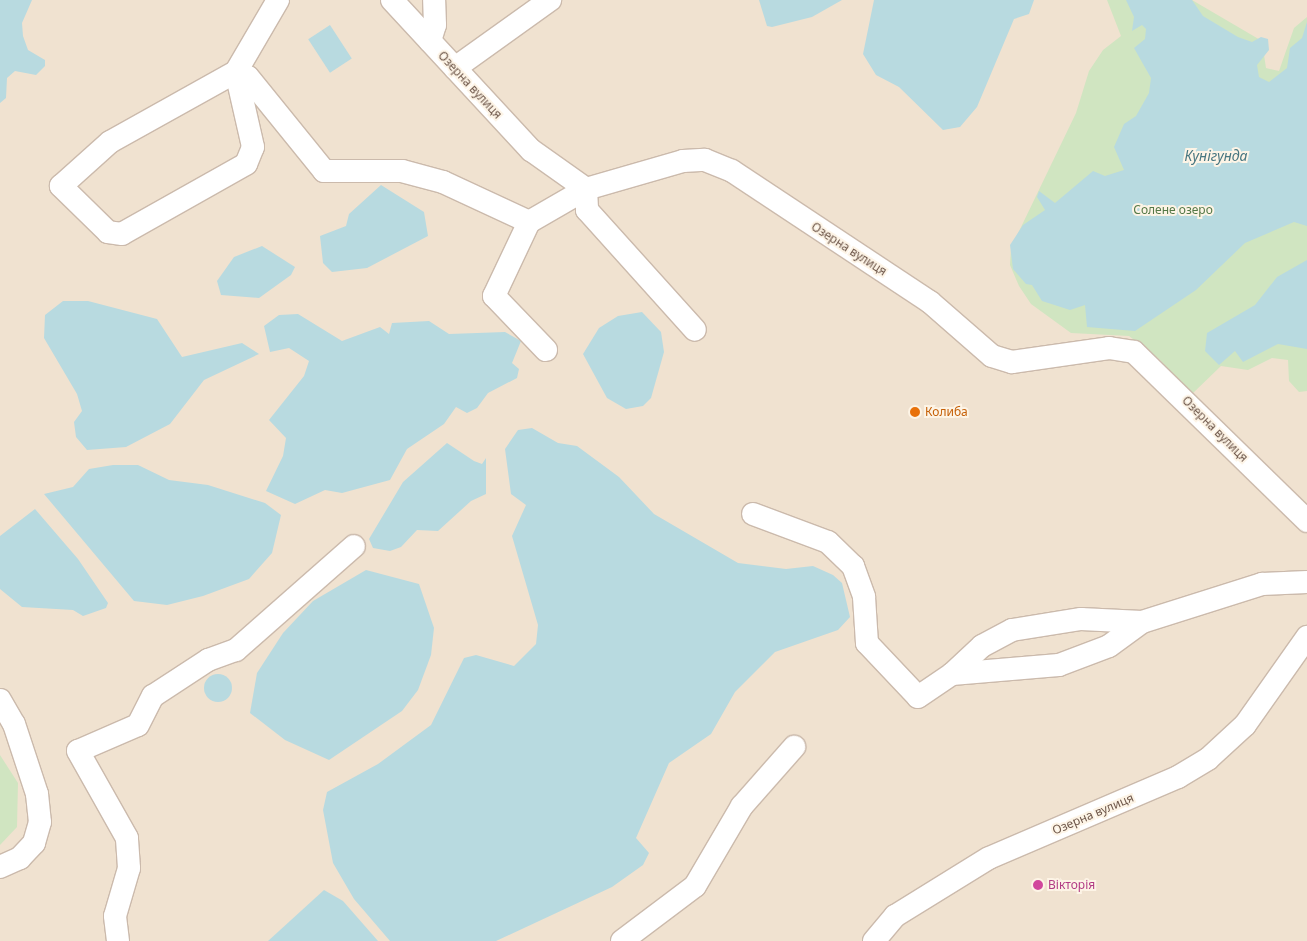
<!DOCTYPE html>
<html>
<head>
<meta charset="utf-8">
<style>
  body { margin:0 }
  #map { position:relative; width:1307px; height:941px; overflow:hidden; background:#f9f0e1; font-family:"Noto Sans",sans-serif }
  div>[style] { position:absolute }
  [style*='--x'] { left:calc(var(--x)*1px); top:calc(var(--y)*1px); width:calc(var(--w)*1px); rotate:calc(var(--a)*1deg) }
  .residential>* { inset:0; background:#f0e2d0; transform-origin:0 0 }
  .green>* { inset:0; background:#d0e5c1 }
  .water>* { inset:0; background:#b8dae0; transform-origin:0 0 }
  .round { border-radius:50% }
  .roads { filter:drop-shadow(1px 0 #cbbaac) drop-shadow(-1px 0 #cbbaac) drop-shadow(0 1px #cbbaac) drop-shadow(0 -1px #cbbaac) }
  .minor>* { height:22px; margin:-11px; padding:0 11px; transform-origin:11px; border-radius:11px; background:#fff }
  .dots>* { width:14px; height:14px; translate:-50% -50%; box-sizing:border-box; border:2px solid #fdf4e6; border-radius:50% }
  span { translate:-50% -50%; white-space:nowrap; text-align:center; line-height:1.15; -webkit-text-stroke:4px #fdf4e6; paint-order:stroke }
  .street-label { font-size:12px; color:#6e574a }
  .park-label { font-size:12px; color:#557947 }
  .food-label { font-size:12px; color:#c56008 }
  .left { translate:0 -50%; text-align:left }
  .hotel-label { font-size:12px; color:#b23c85 }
  .water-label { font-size:14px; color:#477680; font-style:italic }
</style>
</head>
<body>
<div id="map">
  <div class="residential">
    <div style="left:0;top:0;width:1307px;height:941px"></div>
  </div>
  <div class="green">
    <div style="clip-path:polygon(1107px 0,1192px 0,1262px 41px,1266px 68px,1279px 71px,1294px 28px,1307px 17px,1307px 391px,1299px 392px,1289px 381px,1288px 360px,1272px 358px,1248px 370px,1221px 366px,1192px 394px,1159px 359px,1129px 336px,1071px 333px,1031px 304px,1019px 286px,1010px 265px,1011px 248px,1076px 113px,1089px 71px,1103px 50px,1121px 36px)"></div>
    <div style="clip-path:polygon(0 755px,18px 783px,17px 827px,0 845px)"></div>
  </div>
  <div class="water">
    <div style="clip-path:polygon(0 0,32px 0,22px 23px,23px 36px,28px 50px,45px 60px,45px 66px,36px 75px,15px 71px,7px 78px,6px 98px,0 103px)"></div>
    <div style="clip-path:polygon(759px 0,842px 0,812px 17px,772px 27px,767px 26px)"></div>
    <div style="clip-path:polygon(874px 0,1034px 0,1029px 14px,1014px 19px,977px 107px,960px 127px,943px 130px,899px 87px,876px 75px,863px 54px)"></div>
    <div style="clip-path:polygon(1126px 0,1192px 0,1203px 16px,1238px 37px,1252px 42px,1261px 37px,1268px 39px,1269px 50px,1257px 65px,1259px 77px,1269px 82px,1287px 68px,1290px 48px,1302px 38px,1307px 22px,1307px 226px,1294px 222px,1245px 243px,1196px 290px,1135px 331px,1087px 327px,1085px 305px,1070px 310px,1042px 301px,1032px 285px,1026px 284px,1013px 269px,1010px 245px,1023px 225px,1045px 210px,1037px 197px,1039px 191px,1055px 203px,1093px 171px,1105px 176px,1124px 170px,1114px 147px,1124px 124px,1136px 116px,1149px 93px,1151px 78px,1134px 48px,1145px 39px,1146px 29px,1142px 25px,1132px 31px,1134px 17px)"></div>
    <div style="left:330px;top:25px;width:40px;height:26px;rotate:57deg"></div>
    <div style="clip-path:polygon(381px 185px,424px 212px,428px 236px,367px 268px,332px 272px,323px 263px,320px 236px,346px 226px,349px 214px)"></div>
    <div style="clip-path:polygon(262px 246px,295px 267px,291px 275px,259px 298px,221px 295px,217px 281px,234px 257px)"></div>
    <div style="clip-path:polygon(1307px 260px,1307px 349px,1278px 344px,1243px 362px,1235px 351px,1219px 365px,1205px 351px,1207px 333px,1255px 305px,1277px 277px)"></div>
    <div style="clip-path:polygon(63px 301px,88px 301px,157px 319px,182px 357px,242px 343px,259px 354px,204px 380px,170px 424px,126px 447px,87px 450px,76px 437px,74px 422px,82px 411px,77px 394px,44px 338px,45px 315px)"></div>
    <div style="clip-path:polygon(642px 312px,661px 332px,664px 352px,651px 398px,643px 406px,626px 409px,607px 398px,583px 354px,599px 328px,618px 316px)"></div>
    <div style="clip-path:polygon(298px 314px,342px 341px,380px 327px,389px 334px,392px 323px,429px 321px,449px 334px,505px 332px,521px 341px,512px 363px,519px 369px,517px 378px,488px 393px,477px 408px,467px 413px,456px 407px,444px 424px,407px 449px,390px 480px,342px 493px,325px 490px,295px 504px,266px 491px,283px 456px,286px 438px,269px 420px,304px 376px,309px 361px,289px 348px,270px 352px,264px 326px,279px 315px)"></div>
    <div style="clip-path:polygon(532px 428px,558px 443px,577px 446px,619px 477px,654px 514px,738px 563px,786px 569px,813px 566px,833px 575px,842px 583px,850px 617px,838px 630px,775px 652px,735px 692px,711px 734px,669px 763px,636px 838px,649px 853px,643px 865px,612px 887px,496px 941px,390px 941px,354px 899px,333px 863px,323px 810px,327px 792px,378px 764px,431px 725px,464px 658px,476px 655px,514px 666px,536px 644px,538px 625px,512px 536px,526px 505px,511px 494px,505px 449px,518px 430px)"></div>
    <div style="clip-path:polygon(447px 443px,474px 461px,482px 464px,486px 458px,486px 494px,471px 501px,438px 531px,417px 530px,401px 547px,390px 551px,373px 548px,369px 539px,403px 482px)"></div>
    <div style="clip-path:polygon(113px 465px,138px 465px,169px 480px,208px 485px,265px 503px,281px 515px,272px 553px,249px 579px,203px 596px,167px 605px,134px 601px,44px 494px,73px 487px,89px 469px)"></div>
    <div style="clip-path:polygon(35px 509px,78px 559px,108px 603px,106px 608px,83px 616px,73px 610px,22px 607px,0 589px,0 536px)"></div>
    <div style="clip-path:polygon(366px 570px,419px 584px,434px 628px,431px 655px,418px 690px,402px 711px,329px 760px,285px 740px,250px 713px,257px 673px,283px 633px,313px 601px)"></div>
    <div class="round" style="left:204px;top:674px;width:28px;height:28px"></div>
    <div style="clip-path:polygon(324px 890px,343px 901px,378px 941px,268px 941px)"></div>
  </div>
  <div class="roads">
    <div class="minor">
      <div style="--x:278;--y:0;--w:83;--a:120.3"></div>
      <div style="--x:236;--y:72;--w:13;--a:23"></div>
      <div style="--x:248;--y:77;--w:121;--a:51"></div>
      <div style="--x:324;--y:171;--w:78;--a:0"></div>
      <div style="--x:402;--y:171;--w:42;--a:15"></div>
      <div style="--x:443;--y:182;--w:95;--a:24.9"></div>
      <div style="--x:392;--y:0;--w:205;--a:47.2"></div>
      <div style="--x:531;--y:150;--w:67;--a:35.3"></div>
      <div style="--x:586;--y:189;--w:101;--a:-16.1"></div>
      <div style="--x:683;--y:161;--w:22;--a:-3"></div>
      <div style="--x:705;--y:160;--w:29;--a:22"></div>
      <div style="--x:732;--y:171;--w:237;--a:33.5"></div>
      <div style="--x:930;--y:302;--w:82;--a:41.1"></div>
      <div style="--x:992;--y:356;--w:21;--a:17"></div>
      <div style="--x:1012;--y:362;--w:98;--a:-8.2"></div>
      <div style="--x:1109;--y:348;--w:25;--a:9"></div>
      <div style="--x:1134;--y:352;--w:242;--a:44.3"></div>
      <div style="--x:430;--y:41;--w:17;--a:-73"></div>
      <div style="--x:435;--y:25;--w:25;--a:-92"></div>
      <div style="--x:455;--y:68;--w:117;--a:-35.6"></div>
      <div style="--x:236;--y:72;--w:77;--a:77.2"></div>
      <div style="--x:253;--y:147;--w:18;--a:112"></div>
      <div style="--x:246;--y:164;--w:142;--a:150.6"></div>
      <div style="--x:122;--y:234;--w:14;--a:-172"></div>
      <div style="--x:108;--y:232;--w:66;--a:-135.6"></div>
      <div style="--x:61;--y:186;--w:66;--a:-41.9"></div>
      <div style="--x:110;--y:142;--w:144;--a:-29.1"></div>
      <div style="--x:546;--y:350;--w:75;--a:-133.9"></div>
      <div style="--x:494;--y:296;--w:82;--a:-64.7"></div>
      <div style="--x:529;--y:222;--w:66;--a:-30.1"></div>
      <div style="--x:586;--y:189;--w:21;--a:87"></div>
      <div style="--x:587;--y:210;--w:161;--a:48"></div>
      <div style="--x:753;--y:514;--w:80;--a:20.5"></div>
      <div style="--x:828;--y:542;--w:35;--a:44"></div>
      <div style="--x:853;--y:566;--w:33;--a:70"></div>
      <div style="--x:864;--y:597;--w:46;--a:86.3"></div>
      <div style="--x:867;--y:643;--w:74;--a:46.6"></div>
      <div style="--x:918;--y:697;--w:41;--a:-34.1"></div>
      <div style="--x:952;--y:674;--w:107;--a:-4.8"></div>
      <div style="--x:1059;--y:665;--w:53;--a:-20.8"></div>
      <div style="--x:1109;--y:646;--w:41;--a:-36"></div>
      <div style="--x:1142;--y:622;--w:126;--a:-17.6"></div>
      <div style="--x:1262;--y:584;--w:45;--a:-2.5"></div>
      <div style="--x:952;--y:674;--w:41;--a:-43"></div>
      <div style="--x:982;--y:646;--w:34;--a:-28"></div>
      <div style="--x:1012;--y:630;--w:70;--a:-9.1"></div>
      <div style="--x:1081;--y:619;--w:61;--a:2.8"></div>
      <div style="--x:0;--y:700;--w:28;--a:60"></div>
      <div style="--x:14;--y:724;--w:74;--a:71.8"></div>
      <div style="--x:37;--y:794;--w:28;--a:84"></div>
      <div style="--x:40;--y:822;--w:22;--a:106"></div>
      <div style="--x:34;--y:843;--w:21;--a:133"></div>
      <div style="--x:20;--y:858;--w:22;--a:156"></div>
      <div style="--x:118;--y:941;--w:25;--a:-97"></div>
      <div style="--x:115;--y:916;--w:50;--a:-73.7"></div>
      <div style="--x:129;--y:868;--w:30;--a:-94"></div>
      <div style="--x:127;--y:838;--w:100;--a:-119.4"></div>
      <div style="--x:78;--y:751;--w:65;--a:-23.4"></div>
      <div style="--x:138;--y:725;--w:33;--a:-63"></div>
      <div style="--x:153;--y:696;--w:66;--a:-33.2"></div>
      <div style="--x:208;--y:660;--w:30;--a:-20"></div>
      <div style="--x:236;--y:650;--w:157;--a:-41.4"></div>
      <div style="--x:622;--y:941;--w:91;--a:-37"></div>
      <div style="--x:695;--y:886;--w:93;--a:-59.6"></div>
      <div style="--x:742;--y:806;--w:79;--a:-48.6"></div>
      <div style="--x:874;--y:941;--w:33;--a:-50"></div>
      <div style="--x:895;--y:916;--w:110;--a:-31.7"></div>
      <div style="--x:989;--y:858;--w:206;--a:-23.2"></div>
      <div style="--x:1178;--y:777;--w:35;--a:-31"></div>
      <div style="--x:1208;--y:759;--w:50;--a:-42.6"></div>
      <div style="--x:1245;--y:725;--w:108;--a:-54.8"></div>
    </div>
  </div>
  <div class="dots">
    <div style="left:915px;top:412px;background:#e8710a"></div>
    <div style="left:1038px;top:885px;background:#d1479c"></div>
  </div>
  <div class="street-label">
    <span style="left:470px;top:85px;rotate:47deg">Озерна вулиця</span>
    <span style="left:849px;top:249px;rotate:33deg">Озерна вулиця</span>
    <span style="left:1215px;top:429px;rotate:45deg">Озерна вулиця</span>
    <span style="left:1093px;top:814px;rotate:-23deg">Озерна вулиця</span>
  </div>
  <div class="park-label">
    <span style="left:1173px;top:210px">Солене озеро</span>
  </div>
  <div class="food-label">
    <span class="left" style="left:925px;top:412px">Колиба</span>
  </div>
  <div class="hotel-label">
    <span class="left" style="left:1048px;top:885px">Вікторія</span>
  </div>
  <div class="water-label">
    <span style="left:1216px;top:156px">Кунігунда</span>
  </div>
</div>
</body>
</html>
